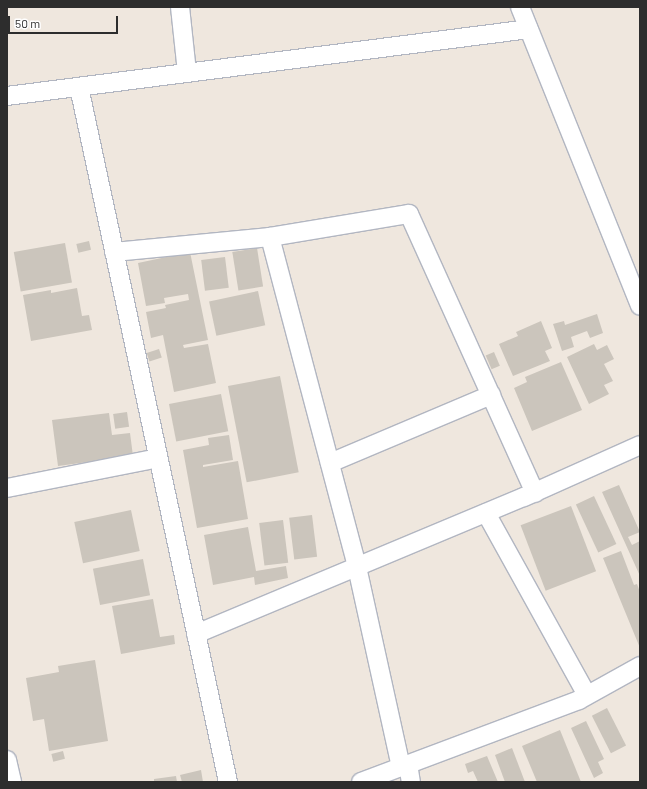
<!DOCTYPE html>
<html>
<head>
<meta charset="utf-8">
<style>
  body { margin:0 }
  #map { position:relative; width:647px; height:789px; overflow:hidden; background:#efe7de; font-family:Barlow,sans-serif }
  div>[style] { position:absolute }
  [style*='--x'] { left:calc(var(--x)*1px); top:calc(var(--y)*1px); width:calc(var(--w)*1px); rotate:calc(var(--a)*1deg) }
  .building>* { inset:0; background:#cbc5bc; transform-origin:0 0 }
  .roads { filter:drop-shadow(1px 0 #b2b6c1) drop-shadow(-1px 0 #b2b6c1) drop-shadow(0 1px #b2b6c1) drop-shadow(0 -1px #b2b6c1) }
  .minor>* { height:18px; margin:-9px; padding:0 9px; transform-origin:9px; border-radius:9px; background:#fff }
  span { translate:-50% -50%; white-space:nowrap; text-align:center; line-height:1.15; -webkit-text-stroke:3px #fff; paint-order:stroke }
  .frame { position:absolute; inset:0; border:8px solid #2d2d2d; pointer-events:none }
  .scale { position:absolute; left:8px; top:16px; width:110px; height:18px; box-sizing:border-box; border:2px solid #2d2d2d; border-top:0; padding-left:5px; font-size:12px; line-height:14px; white-space:nowrap; color:#2d2d2d; -webkit-text-stroke:3px #fff; paint-order:stroke }
</style>
</head>
<body>
<div id="map">
  <div class="building">
    <div style="left:89px;top:241px;width:9px;height:13px;rotate:77deg"></div>
    <div style="left:65px;top:243px;width:40px;height:52px;rotate:80deg"></div>
    <div style="left:257px;top:248px;width:39px;height:25px;rotate:81deg"></div>
    <div style="clip-path:polygon(190px 252px,208px 340px,183px 345px,184px 348px,208px 344px,216px 383px,174px 392px,163px 335px,151px 338px,146px 312px,166px 308px,165px 305px,189px 300px,188px 294px,164px 298px,165px 303px,146px 306px,138px 263px)"></div>
    <div style="left:225px;top:257px;width:31px;height:24px;rotate:83deg"></div>
    <div style="clip-path:polygon(77px 288px,82px 316px,89px 315px,92px 330px,31px 341px,23px 295px,51px 290px,51px 293px)"></div>
    <div style="left:258px;top:291px;width:35px;height:50px;rotate:78deg"></div>
    <div style="clip-path:polygon(597px 314px,603px 333px,590px 338px,587px 331px,571px 337px,574px 347px,562px 351px,553px 324px,564px 321px,565px 325px)"></div>
    <div style="clip-path:polygon(541px 321px,552px 348px,545px 351px,550px 361px,513px 376px,499px 344px,518px 336px,516px 332px)"></div>
    <div style="clip-path:polygon(594px 344px,597px 350px,607px 345px,614px 359px,604px 364px,613px 381px,604px 385px,609px 394px,589px 404px,567px 357px)"></div>
    <div style="left:159px;top:349px;width:9px;height:13px;rotate:72deg"></div>
    <div style="left:494px;top:352px;width:15px;height:9px;rotate:67deg"></div>
    <div style="clip-path:polygon(561px 362px,582px 410px,532px 431px,514px 388px,527px 382px,525px 377px)"></div>
    <div style="left:280px;top:376px;width:98px;height:53px;rotate:79deg"></div>
    <div style="left:221px;top:394px;width:38px;height:53px;rotate:79deg"></div>
    <div style="left:127px;top:412px;width:15px;height:14px;rotate:82deg"></div>
    <div style="clip-path:polygon(109px 413px,112px 435px,130px 433px,133px 456px,58px 466px,52px 420px)"></div>
    <div style="clip-path:polygon(229px 435px,233px 460px,203px 465px,203px 467px,238px 461px,248px 519px,197px 528px,183px 450px,209px 445px,208px 438px)"></div>
    <div style="clip-path:polygon(619px 485px,640px 532px,628px 537px,632px 545px,640px 541px,640px 576px,602px 492px)"></div>
    <div style="left:594px;top:496px;width:53px;height:20px;rotate:65deg"></div>
    <div style="left:571px;top:506px;width:70px;height:54px;rotate:69deg"></div>
    <div style="left:131px;top:510px;width:42px;height:58px;rotate:78deg"></div>
    <div style="left:312px;top:515px;width:42px;height:23px;rotate:83deg"></div>
    <div style="left:283px;top:520px;width:43px;height:24px;rotate:83deg"></div>
    <div style="clip-path:polygon(248px 527px,256px 571px,286px 566px,288px 578px,255px 585px,254px 577px,213px 585px,204px 535px)"></div>
    <div style="clip-path:polygon(621px 551px,634px 585px,637px 584px,640px 592px,640px 648px,603px 558px)"></div>
    <div style="left:143px;top:559px;width:37px;height:51px;rotate:79deg"></div>
    <div style="clip-path:polygon(153px 599px,160px 637px,174px 635px,175px 644px,121px 654px,112px 606px)"></div>
    <div style="clip-path:polygon(95px 660px,108px 741px,49px 751px,44px 719px,33px 721px,26px 678px,59px 672px,58px 666px)"></div>
    <div style="left:607px;top:708px;width:42px;height:17px;rotate:63deg"></div>
    <div style="clip-path:polygon(586px 721px,604px 759px,598px 762px,603px 773px,594px 778px,571px 728px)"></div>
    <div style="clip-path:polygon(560px 730px,581px 782px,537px 782px,522px 746px)"></div>
    <div style="clip-path:polygon(512px 748px,525px 782px,505px 782px,495px 755px)"></div>
    <div style="left:63px;top:751px;width:8px;height:12px;rotate:76deg"></div>
    <div style="clip-path:polygon(487px 756px,498px 782px,478px 782px,473px 771px,468px 773px,465px 764px)"></div>
    <div style="clip-path:polygon(201px 770px,203px 782px,182px 782px,180px 775px)"></div>
    <div style="clip-path:polygon(176px 776px,177px 782px,154px 782px,154px 779px)"></div>
  </div>
  <div class="roads">
    <div class="minor">
      <div style="--x:180;--y:7;--w:66;--a:83.9"></div>
      <div style="--x:520;--y:7;--w:322;--a:68.1"></div>
      <div style="--x:79;--y:87;--w:711;--a:77.9"></div>
      <div style="--x:7;--y:96;--w:526;--a:-7.31"></div>
      <div style="--x:270;--y:237;--w:141;--a:-9.4"></div>
      <div style="--x:409;--y:214;--w:306;--a:65.7"></div>
      <div style="--x:114;--y:252;--w:157;--a:-5.5"></div>
      <div style="--x:270;--y:237;--w:341;--a:75.2"></div>
      <div style="--x:357;--y:567;--w:205;--a:77.6"></div>
      <div style="--x:330;--y:463;--w:175;--a:-22.9"></div>
      <div style="--x:7;--y:488;--w:154;--a:-11.2"></div>
      <div style="--x:486;--y:513;--w:208;--a:61"></div>
      <div style="--x:196;--y:634;--w:355;--a:-22.7"></div>
      <div style="--x:524;--y:497;--w:127;--a:-24.1"></div>
      <div style="--x:7;--y:760;--w:23;--a:77"></div>
      <div style="--x:408;--y:764;--w:18;--a:81"></div>
      <div style="--x:361;--y:782;--w:233;--a:-20.6"></div>
      <div style="--x:579;--y:700;--w:70;--a:-29.1"></div>
    </div>
  </div>
  <div class="frame"></div>
  <div class="scale">50 m</div>
</div>
</body>
</html>
